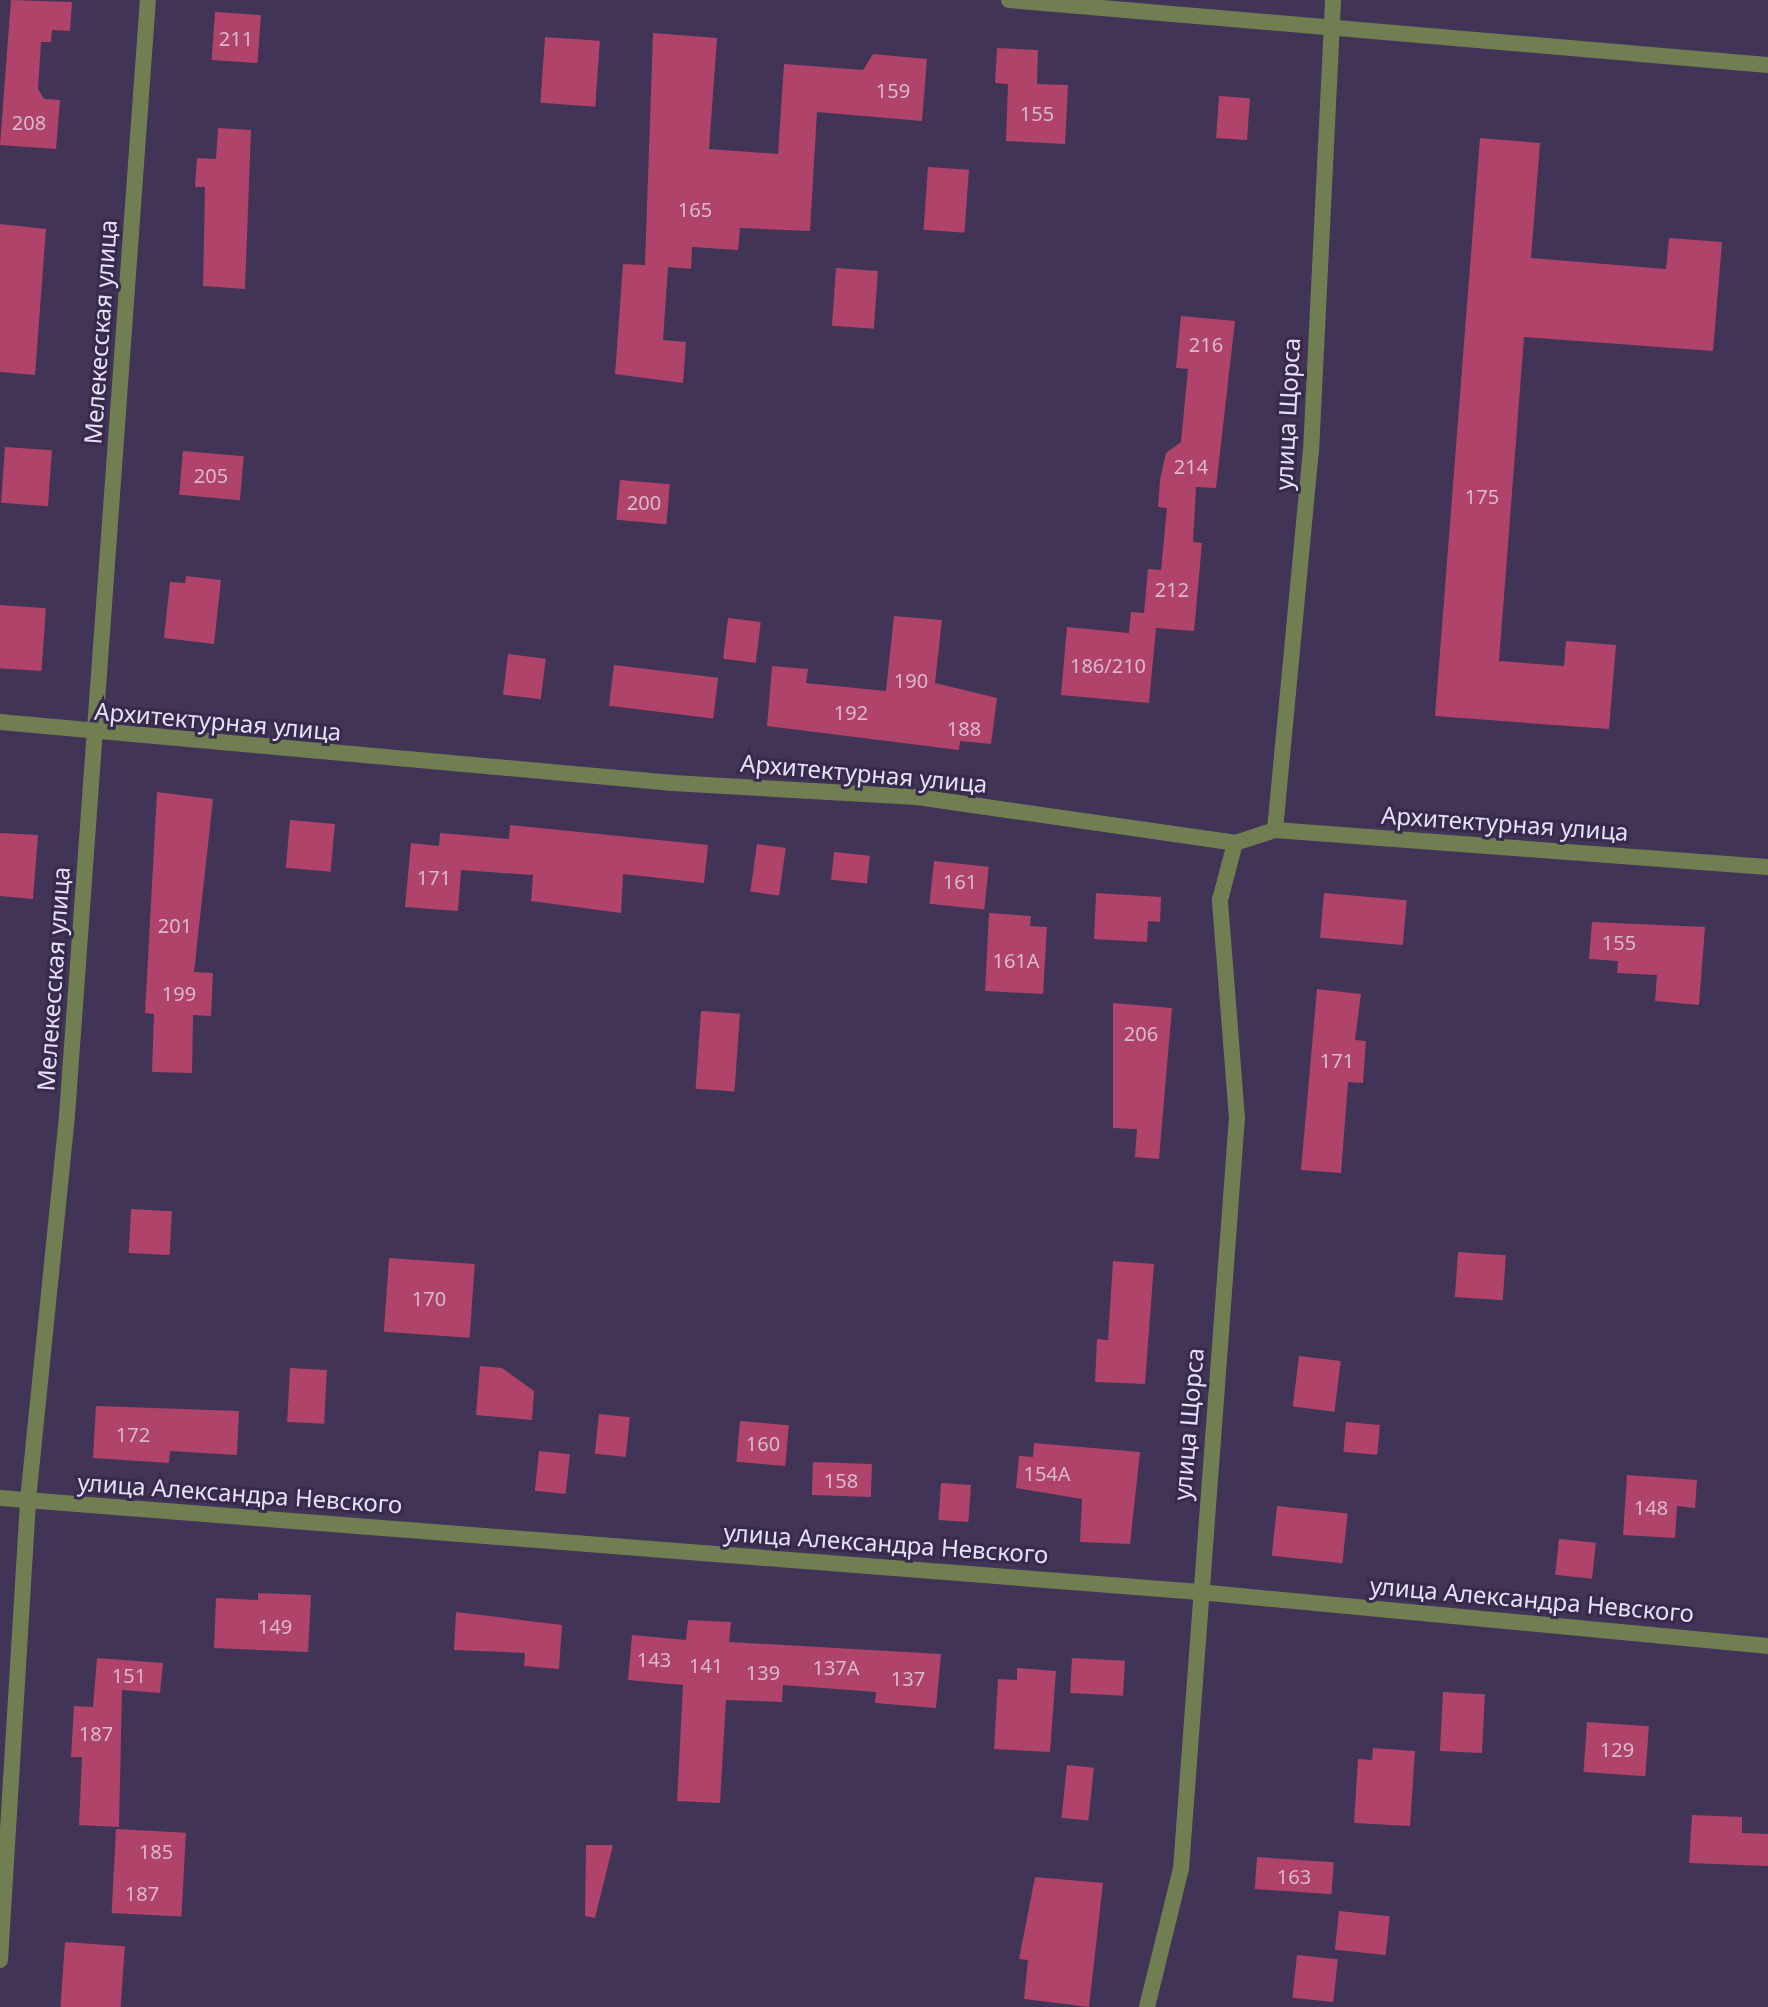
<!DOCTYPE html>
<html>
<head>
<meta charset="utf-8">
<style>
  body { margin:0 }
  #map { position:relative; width:1768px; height:2007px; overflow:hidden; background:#423457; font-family:"Noto Sans",sans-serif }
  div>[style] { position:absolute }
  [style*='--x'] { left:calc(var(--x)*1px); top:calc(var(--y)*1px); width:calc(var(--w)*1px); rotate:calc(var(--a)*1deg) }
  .building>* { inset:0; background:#af4369; transform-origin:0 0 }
  .street>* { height:16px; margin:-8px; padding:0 8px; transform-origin:8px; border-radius:8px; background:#717e52 }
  span { translate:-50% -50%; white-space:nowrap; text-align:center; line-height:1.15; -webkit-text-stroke:6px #382a4c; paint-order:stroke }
  .number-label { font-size:20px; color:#d9b8d2 }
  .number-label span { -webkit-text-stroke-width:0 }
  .street-label { font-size:24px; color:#e7dff5 }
</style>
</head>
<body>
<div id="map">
  <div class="building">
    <div style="clip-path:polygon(11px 0,72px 2px,70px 31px,52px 30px,51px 42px,41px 42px,38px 89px,44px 99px,60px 100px,56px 149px,0 145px)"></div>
    <div style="left:215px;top:12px;width:46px;height:48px;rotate:4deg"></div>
    <div style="clip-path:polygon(653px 33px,717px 38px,709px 149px,778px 154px,784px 64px,863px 70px,873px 54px,927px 59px,922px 121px,817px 112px,810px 231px,740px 228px,738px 250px,692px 247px,691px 269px,668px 267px,663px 340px,686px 342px,683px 383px,615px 374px,623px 264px,645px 265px)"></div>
    <div style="left:545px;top:37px;width:55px;height:66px;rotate:4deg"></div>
    <div style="clip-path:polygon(997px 48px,1038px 50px,1037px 84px,1068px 85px,1065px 144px,1006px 141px,1008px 84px,995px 83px)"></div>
    <div style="left:1219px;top:96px;width:31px;height:42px;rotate:4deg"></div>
    <div style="clip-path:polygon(218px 128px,251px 130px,245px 289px,203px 286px,205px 187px,195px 187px,197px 158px,216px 159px)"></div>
    <div style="clip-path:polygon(1480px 138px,1540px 143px,1531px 258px,1666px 269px,1669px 238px,1722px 242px,1713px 351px,1524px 337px,1499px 661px,1564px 666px,1566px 641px,1616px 645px,1609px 729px,1435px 716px)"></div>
    <div style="left:928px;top:167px;width:41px;height:63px;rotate:4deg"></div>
    <div style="clip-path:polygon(0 224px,46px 229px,35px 375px,0 372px)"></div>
    <div style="left:836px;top:268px;width:42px;height:58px;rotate:4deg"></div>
    <div style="clip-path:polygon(1181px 316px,1235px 321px,1216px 488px,1196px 487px,1193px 542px,1202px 543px,1194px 631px,1156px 628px,1149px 703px,1061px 695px,1067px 627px,1129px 633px,1131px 612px,1144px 613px,1148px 569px,1161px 570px,1167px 508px,1158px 507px,1160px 480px,1166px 453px,1181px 442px,1188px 369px,1176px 368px)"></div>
    <div style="left:5px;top:447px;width:47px;height:56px;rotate:4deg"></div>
    <div style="left:183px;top:451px;width:61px;height:44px;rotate:5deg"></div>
    <div style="left:620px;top:480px;width:50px;height:40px;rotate:5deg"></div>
    <div style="clip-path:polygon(186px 576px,221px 580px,214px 644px,164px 638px,170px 582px,185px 583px)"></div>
    <div style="left:0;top:605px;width:46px;height:63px;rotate:4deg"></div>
    <div style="clip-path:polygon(894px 616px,942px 620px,935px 683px,997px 698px,991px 744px,960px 741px,959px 750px,767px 726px,772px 666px,808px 669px,806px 683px,886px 691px)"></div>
    <div style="left:728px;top:618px;width:33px;height:41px;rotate:7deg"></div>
    <div style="left:508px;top:654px;width:38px;height:41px;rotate:7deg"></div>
    <div style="left:614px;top:665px;width:105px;height:41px;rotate:7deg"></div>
    <div style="clip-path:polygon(157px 792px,213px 799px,194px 972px,213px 973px,211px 1016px,193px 1015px,192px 1073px,152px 1072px,154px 1014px,145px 1013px)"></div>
    <div style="left:290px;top:820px;width:45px;height:48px;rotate:5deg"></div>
    <div style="clip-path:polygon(510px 825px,708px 845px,704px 883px,623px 874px,621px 913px,531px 901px,533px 875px,461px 870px,458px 911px,405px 907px,411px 843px,439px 846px,440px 833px,509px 839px)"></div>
    <div style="clip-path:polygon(0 833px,38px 835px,33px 899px,0 896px)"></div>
    <div style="left:757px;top:844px;width:29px;height:48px;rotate:8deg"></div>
    <div style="left:834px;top:852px;width:36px;height:28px;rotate:6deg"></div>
    <div style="left:934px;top:861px;width:55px;height:43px;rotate:6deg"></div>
    <div style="clip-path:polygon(1096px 893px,1161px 897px,1160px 922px,1148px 921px,1147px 942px,1094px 939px)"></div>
    <div style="left:1324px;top:893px;width:83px;height:45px;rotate:5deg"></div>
    <div style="clip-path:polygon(989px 913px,1031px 916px,1030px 926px,1047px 927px,1043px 994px,985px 991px)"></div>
    <div style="clip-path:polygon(1592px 922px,1705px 927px,1699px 1005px,1655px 1001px,1657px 975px,1617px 973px,1618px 961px,1589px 959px)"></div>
    <div style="clip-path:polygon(1317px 989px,1361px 994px,1355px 1040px,1366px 1041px,1363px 1083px,1348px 1082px,1341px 1173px,1301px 1170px)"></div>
    <div style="clip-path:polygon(1113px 1003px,1172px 1008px,1159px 1159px,1135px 1157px,1137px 1129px,1113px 1128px)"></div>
    <div style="left:701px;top:1011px;width:39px;height:78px;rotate:4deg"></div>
    <div style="left:131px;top:1209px;width:41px;height:44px;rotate:3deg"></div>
    <div style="left:1458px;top:1252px;width:48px;height:45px;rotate:4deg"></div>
    <div style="left:389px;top:1258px;width:86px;height:74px;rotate:4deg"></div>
    <div style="clip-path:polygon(1113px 1261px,1154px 1264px,1145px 1384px,1095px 1382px,1097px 1339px,1108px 1340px)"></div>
    <div style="left:1299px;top:1356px;width:42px;height:51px;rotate:7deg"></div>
    <div style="clip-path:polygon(480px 1366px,502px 1368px,534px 1391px,532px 1420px,476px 1415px)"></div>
    <div style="left:290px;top:1368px;width:37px;height:54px;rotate:3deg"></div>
    <div style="clip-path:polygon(96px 1406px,239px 1411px,237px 1455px,170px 1451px,169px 1463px,93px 1458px)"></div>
    <div style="left:599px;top:1414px;width:31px;height:40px;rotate:6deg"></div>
    <div style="left:740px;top:1421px;width:49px;height:41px;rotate:5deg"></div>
    <div style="left:1346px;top:1422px;width:34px;height:30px;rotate:5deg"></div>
    <div style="clip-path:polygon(1034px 1443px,1140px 1452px,1130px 1544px,1080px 1542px,1082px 1499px,1016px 1488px,1019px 1456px,1033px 1457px)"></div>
    <div style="left:539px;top:1451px;width:31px;height:40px;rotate:6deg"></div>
    <div style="left:813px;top:1462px;width:59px;height:33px;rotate:2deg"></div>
    <div style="clip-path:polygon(1627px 1475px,1697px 1480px,1695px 1508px,1677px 1506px,1675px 1538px,1623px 1535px)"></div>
    <div style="left:941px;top:1483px;width:30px;height:37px;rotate:4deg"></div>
    <div style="left:1277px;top:1506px;width:71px;height:50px;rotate:6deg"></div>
    <div style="left:1559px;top:1539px;width:37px;height:36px;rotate:6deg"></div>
    <div style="clip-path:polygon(258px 1593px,311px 1595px,308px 1652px,214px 1648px,216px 1598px,258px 1600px)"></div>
    <div style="clip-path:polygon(456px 1612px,562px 1625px,559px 1669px,524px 1666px,525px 1653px,454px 1650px)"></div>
    <div style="clip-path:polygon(688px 1620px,731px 1622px,729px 1642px,941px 1654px,936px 1708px,875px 1703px,876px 1692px,783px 1685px,782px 1702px,726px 1700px,720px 1803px,677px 1801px,683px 1685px,628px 1680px,632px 1635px,686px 1640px)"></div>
    <div style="clip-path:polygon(97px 1658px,163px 1663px,160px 1693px,122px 1690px,119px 1827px,79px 1825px,82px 1757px,71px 1757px,74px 1706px,93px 1707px)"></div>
    <div style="left:1072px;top:1658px;width:53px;height:35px;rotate:3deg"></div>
    <div style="clip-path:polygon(1017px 1668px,1056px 1671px,1050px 1752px,994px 1749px,998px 1679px,1017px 1680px)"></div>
    <div style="left:1443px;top:1692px;width:42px;height:59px;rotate:3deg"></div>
    <div style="left:1587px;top:1722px;width:62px;height:50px;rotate:4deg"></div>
    <div style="clip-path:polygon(1373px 1748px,1415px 1751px,1410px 1826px,1354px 1823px,1358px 1759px,1372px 1760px)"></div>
    <div style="left:1067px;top:1765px;width:27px;height:53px;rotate:6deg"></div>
    <div style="clip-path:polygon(1692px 1815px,1742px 1817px,1742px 1833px,1768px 1834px,1768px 1866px,1689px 1863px)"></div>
    <div style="left:116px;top:1829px;width:70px;height:84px;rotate:3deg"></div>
    <div style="clip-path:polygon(586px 1845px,613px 1845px,595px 1918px,585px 1916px)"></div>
    <div style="left:1257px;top:1857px;width:77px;height:32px;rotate:4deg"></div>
    <div style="clip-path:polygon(1035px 1877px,1103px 1883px,1089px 2007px,1024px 1999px,1028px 1960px,1019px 1959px)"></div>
    <div style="left:1339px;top:1911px;width:51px;height:39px;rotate:6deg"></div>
    <div style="left:65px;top:1942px;width:60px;height:65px;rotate:4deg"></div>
    <div style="left:1297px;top:1955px;width:41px;height:43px;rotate:6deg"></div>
  </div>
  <div class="street">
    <div style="--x:1009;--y:0;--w:762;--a:4.89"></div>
    <div style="--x:0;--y:722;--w:676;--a:5.18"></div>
    <div style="--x:673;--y:783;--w:244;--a:3.3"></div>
    <div style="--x:917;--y:797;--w:321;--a:8.2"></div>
    <div style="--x:1235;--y:843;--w:42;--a:-18"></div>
    <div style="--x:1275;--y:830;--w:494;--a:4.3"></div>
    <div style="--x:1275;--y:830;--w:380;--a:-84.6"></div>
    <div style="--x:1311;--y:452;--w:453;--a:-87.2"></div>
    <div style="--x:0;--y:1498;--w:1203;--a:4.48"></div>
    <div style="--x:1199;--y:1592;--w:572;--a:5.42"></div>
    <div style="--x:0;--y:1960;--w:461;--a:-86.5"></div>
    <div style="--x:28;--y:1500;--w:387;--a:-84.2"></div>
    <div style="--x:67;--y:1115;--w:1118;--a:-85.85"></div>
    <div style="--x:1147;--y:2007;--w:142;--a:-76.2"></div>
    <div style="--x:1181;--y:1869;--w:753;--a:-85.74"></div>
    <div style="--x:1237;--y:1118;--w:219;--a:-94.5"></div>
    <div style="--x:1220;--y:900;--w:59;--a:-75.3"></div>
  </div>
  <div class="number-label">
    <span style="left:236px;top:38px">211</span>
    <span style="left:893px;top:90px">159</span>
    <span style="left:1037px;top:113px">155</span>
    <span style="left:29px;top:122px">208</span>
    <span style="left:695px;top:209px">165</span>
    <span style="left:1206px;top:344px">216</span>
    <span style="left:1191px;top:466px">214</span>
    <span style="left:211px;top:475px">205</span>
    <span style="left:1482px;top:496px">175</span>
    <span style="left:644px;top:502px">200</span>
    <span style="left:1172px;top:589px">212</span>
    <span style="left:1108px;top:665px">186/210</span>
    <span style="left:911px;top:680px">190</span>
    <span style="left:851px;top:712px">192</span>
    <span style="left:964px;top:728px">188</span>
    <span style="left:434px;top:877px">171</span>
    <span style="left:960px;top:881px">161</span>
    <span style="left:175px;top:925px">201</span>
    <span style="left:1619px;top:942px">155</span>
    <span style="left:1016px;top:960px">161А</span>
    <span style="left:179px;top:993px">199</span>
    <span style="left:1141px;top:1033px">206</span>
    <span style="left:1337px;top:1060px">171</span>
    <span style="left:429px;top:1298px">170</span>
    <span style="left:133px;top:1434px">172</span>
    <span style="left:763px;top:1443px">160</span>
    <span style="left:1047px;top:1473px">154А</span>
    <span style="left:841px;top:1480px">158</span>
    <span style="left:1651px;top:1507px">148</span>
    <span style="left:275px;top:1626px">149</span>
    <span style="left:654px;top:1659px">143</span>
    <span style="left:706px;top:1665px">141</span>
    <span style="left:836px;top:1667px">137А</span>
    <span style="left:763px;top:1672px">139</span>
    <span style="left:129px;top:1675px">151</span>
    <span style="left:908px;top:1678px">137</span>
    <span style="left:96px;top:1733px">187</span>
    <span style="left:1617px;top:1749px">129</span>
    <span style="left:156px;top:1851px">185</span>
    <span style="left:1294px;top:1876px">163</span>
    <span style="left:142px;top:1893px">187</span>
  </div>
  <div class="street-label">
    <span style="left:100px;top:332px;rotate:-86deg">Мелекесская улица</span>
    <span style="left:1287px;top:414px;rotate:-87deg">улица Щорса</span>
    <span style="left:218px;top:721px;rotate:5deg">Архитектурная улица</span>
    <span style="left:864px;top:773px;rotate:5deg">Архитектурная улица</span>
    <span style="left:1505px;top:823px;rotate:4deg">Архитектурная улица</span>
    <span style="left:53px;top:979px;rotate:-86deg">Мелекесская улица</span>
    <span style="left:1188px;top:1424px;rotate:-85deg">улица Щорса</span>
    <span style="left:240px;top:1493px;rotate:4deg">улица Александра Невского</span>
    <span style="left:886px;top:1543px;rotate:4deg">улица Александра Невского</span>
    <span style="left:1532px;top:1599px;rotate:5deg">улица Александра Невского</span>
  </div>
</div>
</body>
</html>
